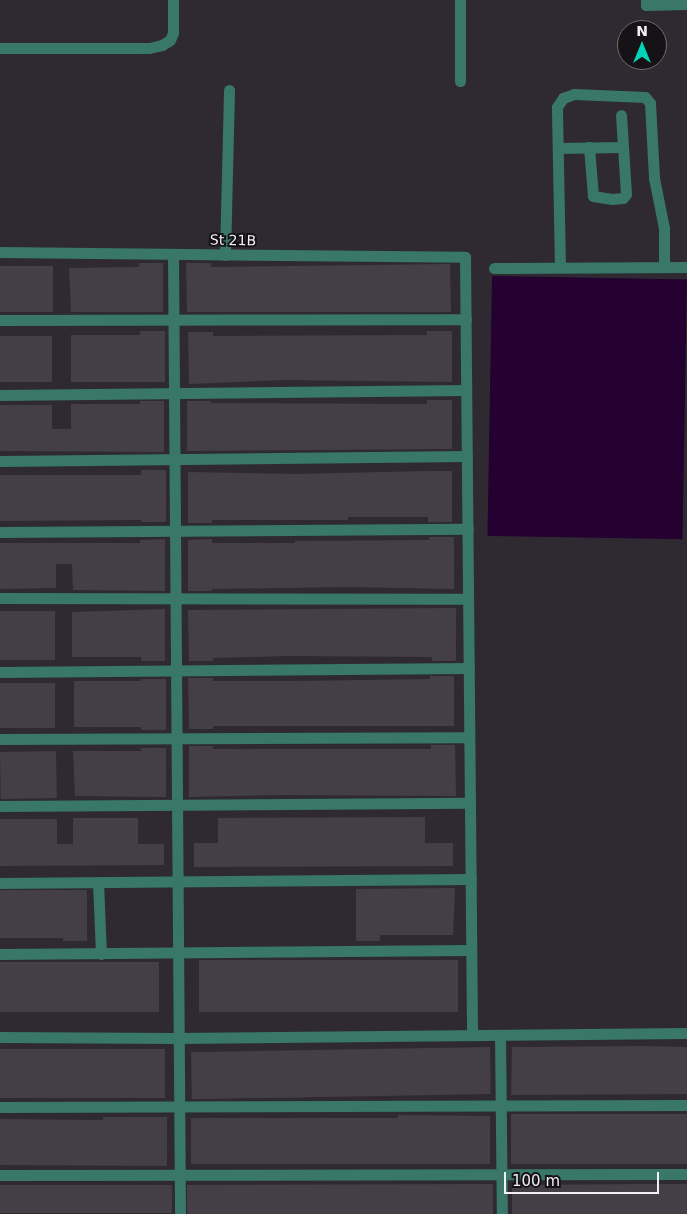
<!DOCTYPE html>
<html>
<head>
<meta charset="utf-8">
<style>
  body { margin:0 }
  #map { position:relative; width:687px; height:1214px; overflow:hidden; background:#2f2a31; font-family:"DejaVu Sans",sans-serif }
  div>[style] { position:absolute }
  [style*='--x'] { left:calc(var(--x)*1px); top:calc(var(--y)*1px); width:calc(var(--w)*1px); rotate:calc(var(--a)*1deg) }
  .water>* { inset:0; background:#240131; transform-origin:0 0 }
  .building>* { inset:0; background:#443f47; transform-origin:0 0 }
  .minor>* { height:11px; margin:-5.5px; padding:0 5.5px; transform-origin:5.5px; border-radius:5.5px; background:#38776a }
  span { translate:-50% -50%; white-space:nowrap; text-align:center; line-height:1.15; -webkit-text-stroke:4px #161317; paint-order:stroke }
  .street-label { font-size:14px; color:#f2eff4 }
  .north { position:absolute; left:617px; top:20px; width:50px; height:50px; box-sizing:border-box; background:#161317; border:1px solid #6e6b6f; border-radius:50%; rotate:0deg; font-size:14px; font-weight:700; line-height:20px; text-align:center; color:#f2eff4 }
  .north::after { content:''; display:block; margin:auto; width:18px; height:22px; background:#00d5b7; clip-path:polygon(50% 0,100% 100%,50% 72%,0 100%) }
  .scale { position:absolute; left:504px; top:1172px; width:155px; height:22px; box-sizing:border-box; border:2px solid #f2eff4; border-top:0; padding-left:6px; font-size:15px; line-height:18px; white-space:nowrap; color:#f2eff4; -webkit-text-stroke:4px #161317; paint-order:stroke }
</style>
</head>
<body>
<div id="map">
  <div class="water">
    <div style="left:492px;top:276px;width:195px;height:260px;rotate:1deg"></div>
  </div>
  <div class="building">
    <div style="clip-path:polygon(139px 263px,163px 263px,163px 312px,71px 312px,69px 268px,139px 267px)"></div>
    <div style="clip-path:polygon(186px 263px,211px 263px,211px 267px,450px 264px,451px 312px,187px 312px)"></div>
    <div style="left:0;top:266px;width:53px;height:46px"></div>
    <div style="clip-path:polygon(140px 331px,165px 331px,165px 382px,71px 382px,71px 335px,140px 335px)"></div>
    <div style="clip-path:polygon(427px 331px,452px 331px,452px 382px,283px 380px,189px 384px,188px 332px,213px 332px,213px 336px,427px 335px)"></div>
    <div style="left:0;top:336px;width:52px;height:46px"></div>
    <div style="clip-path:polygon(427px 400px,452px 400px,452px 449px,187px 451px,187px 401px,211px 401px,211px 403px,427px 404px)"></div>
    <div style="clip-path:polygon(140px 401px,164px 401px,164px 452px,0 451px,0 405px,52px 405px,52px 429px,71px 429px,71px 404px,140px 404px)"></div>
    <div style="clip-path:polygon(141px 470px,166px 470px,166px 522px,141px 522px,141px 520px,0 521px,0 475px,141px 475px)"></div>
    <div style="clip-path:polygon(427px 471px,452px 471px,452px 522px,428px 522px,428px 517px,348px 517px,348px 520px,212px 520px,212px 523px,188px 523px,188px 472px,296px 474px)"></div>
    <div style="clip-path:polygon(429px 537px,454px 537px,454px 589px,348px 587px,212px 589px,212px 591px,188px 591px,188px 540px,212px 539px,212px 543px,295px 543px,295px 541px,429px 540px)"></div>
    <div style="clip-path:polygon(165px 539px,165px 591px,73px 590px,72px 564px,56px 564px,56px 588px,0 589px,0 543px,140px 543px,140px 540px)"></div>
    <div style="clip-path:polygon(456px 608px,456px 660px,454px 661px,432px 661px,432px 657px,287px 656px,213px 658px,213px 661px,189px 661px,188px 610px)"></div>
    <div style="clip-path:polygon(165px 609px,165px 661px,141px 661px,141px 657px,72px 657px,72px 612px)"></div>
    <div style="left:0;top:611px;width:55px;height:49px"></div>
    <div style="clip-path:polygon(430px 676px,454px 676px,454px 726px,213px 726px,213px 729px,189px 729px,188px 678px,213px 678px,213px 681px,295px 681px,430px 679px)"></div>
    <div style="clip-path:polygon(141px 679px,166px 679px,166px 730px,141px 730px,141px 727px,74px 727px,74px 681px,141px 681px)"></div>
    <div style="left:0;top:683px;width:55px;height:45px"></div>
    <div style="clip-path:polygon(431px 745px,455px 745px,456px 796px,282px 795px,189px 797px,189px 746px,213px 746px,213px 749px,431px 749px)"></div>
    <div style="clip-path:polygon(141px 748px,166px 748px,166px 797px,75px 796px,73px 751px,141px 751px)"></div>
    <div style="left:56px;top:751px;width:47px;height:56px;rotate:89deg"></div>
    <div style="clip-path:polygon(425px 817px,425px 843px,453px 843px,453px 866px,194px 867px,194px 843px,218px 843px,218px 818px)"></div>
    <div style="clip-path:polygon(73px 818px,138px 818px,138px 844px,164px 844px,164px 865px,0 866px,0 819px,57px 819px,57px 844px,73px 844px)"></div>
    <div style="clip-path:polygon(455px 888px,453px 935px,380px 935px,380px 941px,356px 941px,356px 889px)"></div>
    <div style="clip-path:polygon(0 890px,87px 890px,87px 941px,63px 941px,63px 938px,0 938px)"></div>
    <div style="left:199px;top:960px;width:259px;height:52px"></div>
    <div style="left:0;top:962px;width:159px;height:50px"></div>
    <div style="clip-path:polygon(646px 1046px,687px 1047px,687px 1094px,511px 1095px,512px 1047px)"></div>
    <div style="left:490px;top:1047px;width:47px;height:299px;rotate:89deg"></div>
    <div style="left:0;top:1049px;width:165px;height:49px"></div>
    <div style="left:511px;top:1114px;width:176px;height:50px"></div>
    <div style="clip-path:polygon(398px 1115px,490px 1116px,490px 1164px,191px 1164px,191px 1118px,398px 1118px)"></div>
    <div style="clip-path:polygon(103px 1117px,167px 1117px,167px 1166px,0 1165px,0 1119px,103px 1120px)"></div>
    <div style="clip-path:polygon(493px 1184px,493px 1214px,188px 1214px,187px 1210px,187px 1185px)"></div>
    <div style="clip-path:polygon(651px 1184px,687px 1184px,687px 1214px,512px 1214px,512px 1185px)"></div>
    <div style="left:172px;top:1185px;width:28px;height:172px;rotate:90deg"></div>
  </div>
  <div class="minor">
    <div style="--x:460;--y:0;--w:81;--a:90"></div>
    <div style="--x:646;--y:0;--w:5;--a:90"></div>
    <div style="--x:646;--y:5;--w:41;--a:-1.4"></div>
    <div style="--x:0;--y:48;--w:149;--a:0"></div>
    <div style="--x:149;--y:48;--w:13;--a:-13"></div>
    <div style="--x:162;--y:45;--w:9;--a:-32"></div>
    <div style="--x:170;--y:40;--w:8;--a:-67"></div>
    <div style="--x:173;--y:33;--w:33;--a:-90"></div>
    <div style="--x:589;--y:147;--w:49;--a:85.3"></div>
    <div style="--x:593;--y:196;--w:19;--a:9"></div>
    <div style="--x:612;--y:199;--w:11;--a:-5"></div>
    <div style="--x:623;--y:198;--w:5;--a:-53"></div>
    <div style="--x:626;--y:194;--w:79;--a:-93.6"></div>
    <div style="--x:558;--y:148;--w:64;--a:-0.9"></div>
    <div style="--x:0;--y:252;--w:465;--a:0.6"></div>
    <div style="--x:465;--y:257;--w:778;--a:89.48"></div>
    <div style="--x:173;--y:254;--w:960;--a:89.58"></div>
    <div style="--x:225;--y:255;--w:165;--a:-88.6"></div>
    <div style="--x:560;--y:267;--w:160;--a:-91.1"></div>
    <div style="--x:557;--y:107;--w:11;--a:-56"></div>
    <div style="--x:563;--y:98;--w:12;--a:-20"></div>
    <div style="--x:574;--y:94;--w:71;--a:2.4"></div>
    <div style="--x:645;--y:97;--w:8;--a:50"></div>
    <div style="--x:650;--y:103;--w:75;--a:86.9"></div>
    <div style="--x:654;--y:178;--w:51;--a:78.7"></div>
    <div style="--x:664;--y:228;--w:38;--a:90"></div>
    <div style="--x:494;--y:268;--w:193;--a:-0.3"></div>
    <div style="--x:0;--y:320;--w:466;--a:-0.1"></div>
    <div style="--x:0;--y:395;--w:466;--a:-0.6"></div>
    <div style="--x:0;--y:461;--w:467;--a:-0.6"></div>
    <div style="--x:0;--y:532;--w:468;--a:-0.4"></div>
    <div style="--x:0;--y:598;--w:468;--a:0.1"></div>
    <div style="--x:0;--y:672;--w:469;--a:-0.5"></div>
    <div style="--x:0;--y:739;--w:469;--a:-0.2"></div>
    <div style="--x:0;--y:806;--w:470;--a:-0.4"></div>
    <div style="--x:98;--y:882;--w:72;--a:87.6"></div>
    <div style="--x:0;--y:883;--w:471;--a:-0.5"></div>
    <div style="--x:0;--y:954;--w:471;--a:-0.5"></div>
    <div style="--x:500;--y:1035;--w:179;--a:89.4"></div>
    <div style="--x:0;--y:1037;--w:177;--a:0.3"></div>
    <div style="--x:177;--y:1038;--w:510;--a:-0.56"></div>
    <div style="--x:0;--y:1107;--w:687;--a:-0.17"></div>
    <div style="--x:0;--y:1175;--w:687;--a:-0.08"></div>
  </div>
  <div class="street-label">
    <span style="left:233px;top:240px;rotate:1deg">St 21B</span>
  </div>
  <div class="north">N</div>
  <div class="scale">100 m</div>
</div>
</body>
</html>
